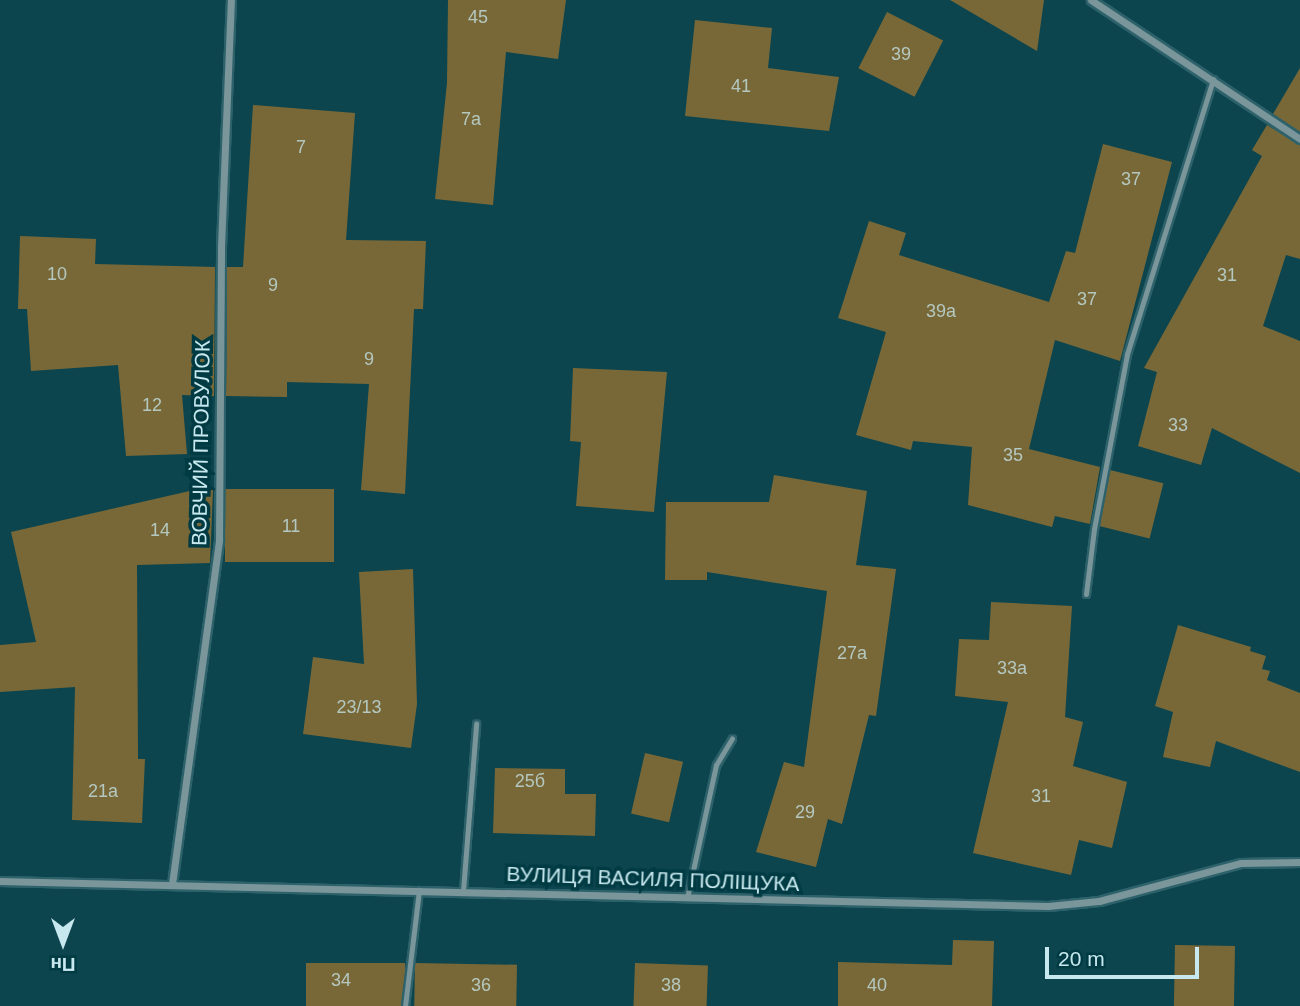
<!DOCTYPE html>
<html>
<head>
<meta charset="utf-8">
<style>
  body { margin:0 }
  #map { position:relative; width:1300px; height:1006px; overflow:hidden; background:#0d454e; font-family:Arial,sans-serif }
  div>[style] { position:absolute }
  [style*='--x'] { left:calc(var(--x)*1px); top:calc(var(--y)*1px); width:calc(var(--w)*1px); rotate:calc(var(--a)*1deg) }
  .building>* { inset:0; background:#796837; transform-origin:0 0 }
  .roads { filter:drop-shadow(2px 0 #2e626b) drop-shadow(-2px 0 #2e626b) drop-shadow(0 2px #2e626b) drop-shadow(0 -2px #2e626b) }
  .service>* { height:5px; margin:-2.5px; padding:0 2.5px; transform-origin:2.5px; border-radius:2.5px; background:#7a969b }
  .minor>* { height:7px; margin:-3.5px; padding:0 3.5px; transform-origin:3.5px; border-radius:3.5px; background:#7a969b }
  span { translate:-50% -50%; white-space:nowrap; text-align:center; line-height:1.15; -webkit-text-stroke:7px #003b44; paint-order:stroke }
  .number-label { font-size:18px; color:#b4c8c0 }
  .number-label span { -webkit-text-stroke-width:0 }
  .street-label { font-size:21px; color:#c7e8ee }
  .north { position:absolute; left:28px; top:908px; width:70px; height:70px; -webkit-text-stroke:5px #003b44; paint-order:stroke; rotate:180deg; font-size:19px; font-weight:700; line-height:28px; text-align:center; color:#c7e8ee }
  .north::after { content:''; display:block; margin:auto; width:24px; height:32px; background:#c7e8ee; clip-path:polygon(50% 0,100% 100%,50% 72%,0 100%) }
  .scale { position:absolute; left:1045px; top:947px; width:154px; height:32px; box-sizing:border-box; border:4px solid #c7e8ee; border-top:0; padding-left:9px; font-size:21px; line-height:24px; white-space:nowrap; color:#c7e8ee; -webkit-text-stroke:5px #003b44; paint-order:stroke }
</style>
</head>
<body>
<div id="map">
  <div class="building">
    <div style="clip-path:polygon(448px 0,566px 0,558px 59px,506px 52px,493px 205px,435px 199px,447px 83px)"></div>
    <div style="clip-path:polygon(950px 0,1044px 0,1037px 51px)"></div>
    <div style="left:887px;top:12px;width:63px;height:63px;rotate:27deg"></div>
    <div style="clip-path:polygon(695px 20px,772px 28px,768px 68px,839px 77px,829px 131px,685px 116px)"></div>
    <div style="clip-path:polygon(1300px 68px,1300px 132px,1273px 114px)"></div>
    <div style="clip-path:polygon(253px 105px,355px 113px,346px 240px,426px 241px,423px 309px,414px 309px,405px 494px,361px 490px,369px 384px,287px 382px,287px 397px,226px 396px,227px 267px,243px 267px)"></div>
    <div style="clip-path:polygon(1267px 125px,1300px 145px,1300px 259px,1286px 255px,1263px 326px,1300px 341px,1300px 473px,1212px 428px,1201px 465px,1138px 446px,1157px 372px,1144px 368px,1262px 156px,1252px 150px)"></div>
    <div style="clip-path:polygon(1103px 144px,1172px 162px,1120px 361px,1055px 340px,1029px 449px,1100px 467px,1090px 524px,1055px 516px,1052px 527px,968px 505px,972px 447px,913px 441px,911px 450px,856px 435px,886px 332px,838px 318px,869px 221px,906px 233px,899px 255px,1049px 302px,1066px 251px,1075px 253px)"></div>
    <div style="clip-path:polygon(20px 236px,96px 239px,95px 264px,215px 267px,214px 396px,182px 395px,187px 454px,126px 456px,118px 365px,31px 371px,27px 309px,18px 309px)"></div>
    <div style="clip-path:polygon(573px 368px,667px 372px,654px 512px,576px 506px,581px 442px,570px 441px)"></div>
    <div style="left:1110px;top:470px;width:55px;height:57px;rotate:14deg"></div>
    <div style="clip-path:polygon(774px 475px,867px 491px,856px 565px,896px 569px,876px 716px,869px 715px,842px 824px,828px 819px,816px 867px,756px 852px,784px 762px,804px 767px,827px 591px,707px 572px,707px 580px,665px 580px,666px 502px,769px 502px)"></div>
    <div style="left:334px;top:489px;width:73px;height:109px;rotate:90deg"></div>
    <div style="clip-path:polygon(194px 490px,213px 490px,210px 563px,137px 565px,138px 759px,145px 759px,142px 823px,72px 820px,75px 687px,0 692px,0 645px,36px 642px,11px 532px)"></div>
    <div style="clip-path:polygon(413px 569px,417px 704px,411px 748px,303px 734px,313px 657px,364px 664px,359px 572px)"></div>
    <div style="clip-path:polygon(991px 602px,1072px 606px,1065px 717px,1083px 722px,1073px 766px,1127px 782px,1112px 848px,1079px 840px,1071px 875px,973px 853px,1008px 702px,955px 696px,959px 639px,989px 640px)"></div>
    <div style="clip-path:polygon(1178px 625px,1251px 647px,1250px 651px,1266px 656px,1262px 669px,1270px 671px,1267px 680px,1300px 693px,1300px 772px,1216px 741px,1210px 767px,1163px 757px,1173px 712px,1155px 706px)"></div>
    <div style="left:645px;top:753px;width:39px;height:62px;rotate:13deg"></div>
    <div style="clip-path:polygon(495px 768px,565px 769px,565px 794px,596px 794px,595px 836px,493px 833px)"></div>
    <div style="clip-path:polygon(953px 940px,994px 941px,992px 1006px,838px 1006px,838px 962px,952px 965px)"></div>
    <div style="left:1175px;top:945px;width:60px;height:61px;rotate:1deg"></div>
    <div style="left:306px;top:963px;width:99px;height:43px"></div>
    <div style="left:415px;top:963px;width:102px;height:43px;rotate:1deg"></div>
    <div style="left:635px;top:963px;width:73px;height:43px;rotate:2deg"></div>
  </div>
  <div class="roads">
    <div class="service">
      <div style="--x:1086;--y:594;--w:65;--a:-83"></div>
      <div style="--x:1094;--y:529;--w:178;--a:-79.3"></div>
      <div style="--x:1127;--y:354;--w:288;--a:-72.6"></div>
      <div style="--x:463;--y:891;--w:168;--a:-85.5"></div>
      <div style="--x:687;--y:898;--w:136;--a:-77.7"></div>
      <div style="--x:716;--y:765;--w:31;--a:-59"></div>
      <div style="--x:405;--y:1006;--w:117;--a:-83.1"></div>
    </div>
    <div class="minor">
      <div style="--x:1091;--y:0;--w:251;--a:33.6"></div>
      <div style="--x:0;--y:881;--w:1048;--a:1.37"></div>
      <div style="--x:1048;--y:906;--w:51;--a:-5.6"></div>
      <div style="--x:1099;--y:901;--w:147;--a:-15"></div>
      <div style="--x:1241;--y:863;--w:59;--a:-1"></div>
      <div style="--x:172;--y:884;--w:347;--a:-82.2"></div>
      <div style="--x:219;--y:540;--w:293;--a:-89.6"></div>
      <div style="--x:221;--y:247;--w:247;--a:-87.7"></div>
    </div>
  </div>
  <div class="number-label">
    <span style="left:478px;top:17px">45</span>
    <span style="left:901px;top:54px">39</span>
    <span style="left:741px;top:86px">41</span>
    <span style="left:471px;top:119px">7а</span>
    <span style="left:301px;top:147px">7</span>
    <span style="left:1131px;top:179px">37</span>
    <span style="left:57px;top:274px">10</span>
    <span style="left:1227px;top:275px">31</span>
    <span style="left:273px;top:285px">9</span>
    <span style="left:1087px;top:299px">37</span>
    <span style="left:941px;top:311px">39а</span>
    <span style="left:369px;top:359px">9</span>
    <span style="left:152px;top:405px">12</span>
    <span style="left:1178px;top:425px">33</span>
    <span style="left:1013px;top:455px">35</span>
    <span style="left:291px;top:526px">11</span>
    <span style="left:160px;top:530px">14</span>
    <span style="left:852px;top:653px">27а</span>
    <span style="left:1012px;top:668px">33а</span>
    <span style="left:359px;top:707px">23/13</span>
    <span style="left:530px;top:781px">25б</span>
    <span style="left:103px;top:791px">21а</span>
    <span style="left:1041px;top:796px">31</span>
    <span style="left:805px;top:812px">29</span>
    <span style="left:341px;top:980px">34</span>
    <span style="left:481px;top:985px">36</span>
    <span style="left:671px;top:985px">38</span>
    <span style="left:877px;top:985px">40</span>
  </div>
  <div class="street-label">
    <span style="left:201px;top:443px;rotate:-89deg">ВОВЧИЙ ПРОВУЛОК</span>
    <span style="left:653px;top:879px;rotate:2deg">ВУЛИЦЯ ВАСИЛЯ ПОЛІЩУКА</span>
  </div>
  <div class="north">Пн</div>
  <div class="scale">20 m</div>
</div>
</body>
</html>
